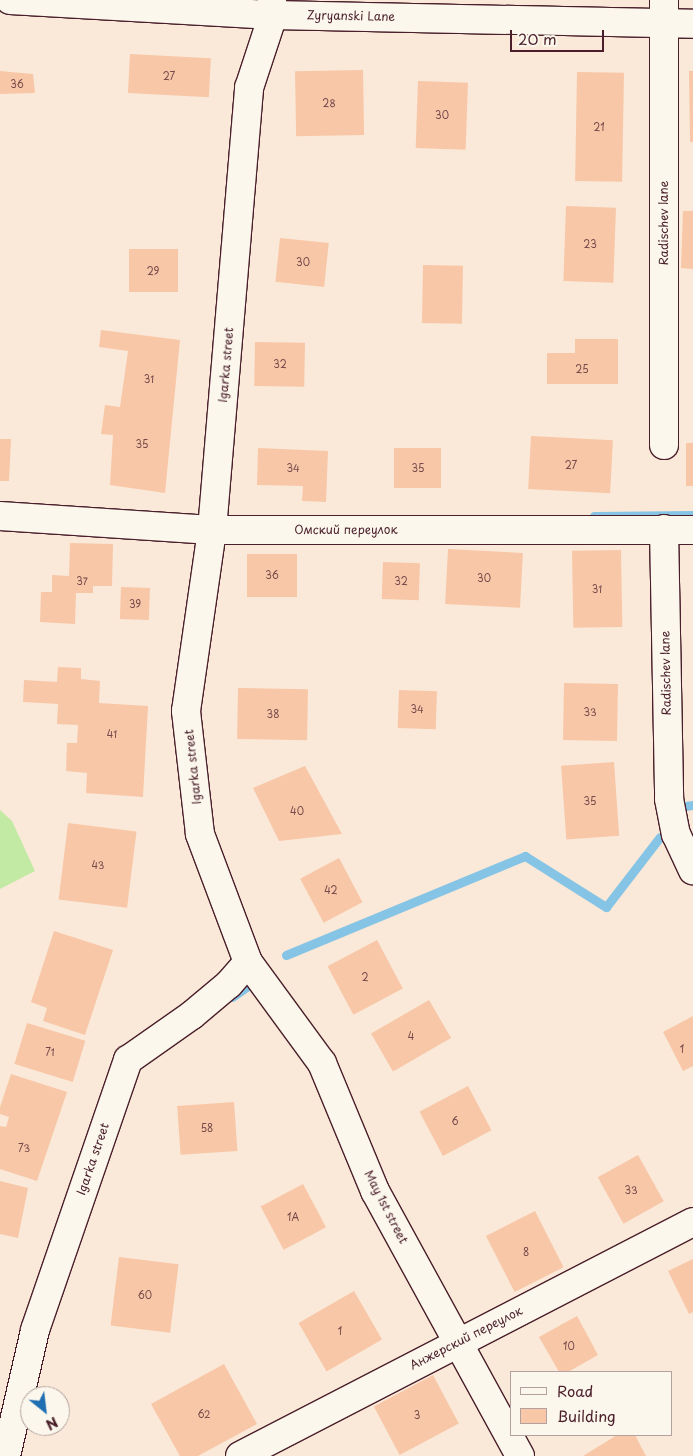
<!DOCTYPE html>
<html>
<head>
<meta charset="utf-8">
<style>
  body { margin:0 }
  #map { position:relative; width:693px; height:1456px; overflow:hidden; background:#fae9d8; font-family:"Playpen Sans",sans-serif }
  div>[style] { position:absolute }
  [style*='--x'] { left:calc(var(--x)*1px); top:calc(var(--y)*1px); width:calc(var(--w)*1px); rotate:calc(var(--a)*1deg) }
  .green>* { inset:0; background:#c2eaa5 }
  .stream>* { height:9px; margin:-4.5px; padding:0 4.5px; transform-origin:4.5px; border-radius:4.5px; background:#86c4e6 }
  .building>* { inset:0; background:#f8c7a8; transform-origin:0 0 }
  .roads { filter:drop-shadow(1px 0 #4a1f2b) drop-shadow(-1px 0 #4a1f2b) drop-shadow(0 1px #4a1f2b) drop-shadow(0 -1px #4a1f2b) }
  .minor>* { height:28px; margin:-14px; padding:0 14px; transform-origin:14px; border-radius:14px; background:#fbf7ec }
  span { translate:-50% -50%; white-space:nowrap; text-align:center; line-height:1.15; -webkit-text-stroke:4px #fbf7ec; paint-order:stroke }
  .number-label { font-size:10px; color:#76494a }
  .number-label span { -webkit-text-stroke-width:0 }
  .street-label { font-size:12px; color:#4a1f2b }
  .legend { position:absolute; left:510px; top:1371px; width:162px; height:65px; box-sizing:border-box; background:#fbf7ec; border:1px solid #b4a19f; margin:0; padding:6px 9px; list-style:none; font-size:15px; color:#4a1f2b }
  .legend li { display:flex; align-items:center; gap:10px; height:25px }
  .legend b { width:25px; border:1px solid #b4a19f }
  .north { position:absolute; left:20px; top:1386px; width:50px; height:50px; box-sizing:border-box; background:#fbf7ec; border:1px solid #b4a19f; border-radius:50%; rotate:151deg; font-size:14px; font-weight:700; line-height:20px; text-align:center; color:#4a1f2b }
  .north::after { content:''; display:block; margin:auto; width:18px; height:22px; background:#1f6fb2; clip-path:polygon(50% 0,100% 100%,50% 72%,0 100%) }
  .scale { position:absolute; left:510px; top:30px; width:94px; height:22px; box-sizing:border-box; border:2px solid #4a1f2b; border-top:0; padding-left:6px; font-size:15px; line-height:18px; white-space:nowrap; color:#4a1f2b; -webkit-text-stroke:4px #fbf7ec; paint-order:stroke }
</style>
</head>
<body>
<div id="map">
  <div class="green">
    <div style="clip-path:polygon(0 810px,12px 821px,35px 871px,0 889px)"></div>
  </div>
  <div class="stream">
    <div style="--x:594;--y:516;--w:99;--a:-0.6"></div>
    <div style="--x:685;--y:806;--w:8;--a:-7"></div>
    <div style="--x:286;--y:955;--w:259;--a:-22.5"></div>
    <div style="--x:525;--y:856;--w:96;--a:32.2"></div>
    <div style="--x:606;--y:907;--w:88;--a:-52.4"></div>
    <div style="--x:232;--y:997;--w:24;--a:-35"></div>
  </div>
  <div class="building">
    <div style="left:130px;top:54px;width:81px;height:39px;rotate:3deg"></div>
    <div style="left:363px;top:70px;width:65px;height:68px;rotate:89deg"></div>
    <div style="clip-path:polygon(0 71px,33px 74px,35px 93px,0 94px)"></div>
    <div style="clip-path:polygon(689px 71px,693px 71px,693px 142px,690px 142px)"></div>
    <div style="left:577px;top:72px;width:47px;height:109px;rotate:1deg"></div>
    <div style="left:418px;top:81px;width:50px;height:67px;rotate:2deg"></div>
    <div style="left:566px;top:206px;width:50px;height:75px;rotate:2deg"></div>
    <div style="clip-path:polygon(683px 211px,693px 211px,693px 269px,681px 268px)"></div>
    <div style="left:280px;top:238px;width:49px;height:44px;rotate:6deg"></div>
    <div style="left:129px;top:249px;width:49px;height:43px"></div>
    <div style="left:423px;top:265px;width:40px;height:58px;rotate:1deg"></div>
    <div style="clip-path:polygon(101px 330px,180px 340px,165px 493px,110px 485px,113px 435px,101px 434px,105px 405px,120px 407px,128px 351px,99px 347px)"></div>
    <div style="clip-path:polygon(575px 339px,618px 339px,618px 384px,547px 384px,547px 353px,575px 353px)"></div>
    <div style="left:255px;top:342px;width:50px;height:44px;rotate:1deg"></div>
    <div style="left:531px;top:436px;width:82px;height:53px;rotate:3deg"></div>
    <div style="clip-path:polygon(0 439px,11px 439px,9px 481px,0 481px)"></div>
    <div style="left:686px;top:443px;width:7px;height:43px"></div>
    <div style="clip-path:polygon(258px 448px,328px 451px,326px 502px,302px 501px,303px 486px,257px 485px)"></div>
    <div style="left:394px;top:448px;width:47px;height:40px"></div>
    <div style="clip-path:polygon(70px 543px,113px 544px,112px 586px,93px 586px,93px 593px,76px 593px,75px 624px,40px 622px,41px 592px,52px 592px,52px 575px,69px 576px)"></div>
    <div style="left:448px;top:549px;width:75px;height:55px;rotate:3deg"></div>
    <div style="left:621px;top:550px;width:77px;height:49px;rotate:89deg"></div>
    <div style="left:247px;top:554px;width:50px;height:43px"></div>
    <div style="left:383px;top:562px;width:37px;height:37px;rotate:2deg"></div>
    <div style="left:121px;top:587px;width:29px;height:32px;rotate:2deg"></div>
    <div style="clip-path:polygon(58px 667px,81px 668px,81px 679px,100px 681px,99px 703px,148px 706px,143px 797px,86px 793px,87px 773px,66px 771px,67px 743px,77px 743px,78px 725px,57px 724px,58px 704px,23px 702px,24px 680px,57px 682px)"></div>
    <div style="left:564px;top:683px;width:54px;height:57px;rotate:1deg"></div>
    <div style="left:238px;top:688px;width:70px;height:51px;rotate:1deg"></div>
    <div style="left:399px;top:690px;width:38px;height:38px;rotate:2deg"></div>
    <div style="left:614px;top:762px;width:74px;height:53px;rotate:86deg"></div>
    <div style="clip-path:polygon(305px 766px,342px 834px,279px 841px,253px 788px)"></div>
    <div style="left:68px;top:823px;width:69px;height:77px;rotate:7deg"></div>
    <div style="left:339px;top:858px;width:50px;height:44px;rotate:62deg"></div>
    <div style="clip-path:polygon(54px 931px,113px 950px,85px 1035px,43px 1021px,47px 1008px,31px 1002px)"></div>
    <div style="left:377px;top:940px;width:55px;height:56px;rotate:62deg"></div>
    <div style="left:429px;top:1000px;width:44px;height:67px;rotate:60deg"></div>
    <div style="clip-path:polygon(693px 1016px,693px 1066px,683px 1071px,663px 1032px)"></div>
    <div style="left:27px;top:1023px;width:61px;height:43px;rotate:17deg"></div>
    <div style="clip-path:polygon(11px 1074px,67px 1092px,37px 1181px,0 1169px,0 1126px,6px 1127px,9px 1117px,0 1114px,0 1107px)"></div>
    <div style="left:468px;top:1086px;width:50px;height:55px;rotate:62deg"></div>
    <div style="left:234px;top:1102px;width:49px;height:57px;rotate:86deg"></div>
    <div style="left:638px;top:1155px;width:53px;height:46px;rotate:61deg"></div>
    <div style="clip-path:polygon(0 1181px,28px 1188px,18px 1238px,0 1234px)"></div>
    <div style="left:303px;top:1184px;width:49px;height:48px;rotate:62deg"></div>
    <div style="left:535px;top:1211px;width:63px;height:55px;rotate:63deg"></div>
    <div style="left:119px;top:1257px;width:60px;height:69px;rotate:7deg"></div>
    <div style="clip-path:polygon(693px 1259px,693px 1312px,689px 1314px,668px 1271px)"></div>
    <div style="left:354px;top:1291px;width:56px;height:64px;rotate:60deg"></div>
    <div style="clip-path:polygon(577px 1316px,598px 1355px,568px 1372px,559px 1372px,539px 1337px)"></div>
    <div style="clip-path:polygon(224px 1364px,257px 1424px,198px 1456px,180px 1456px,151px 1404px)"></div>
    <div style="left:433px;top:1375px;width:55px;height:67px;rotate:62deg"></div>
    <div style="clip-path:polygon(617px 1435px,635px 1435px,646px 1456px,583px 1456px)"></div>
  </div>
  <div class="roads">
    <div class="minor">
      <div style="--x:10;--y:0;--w:263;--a:3.3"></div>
      <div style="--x:273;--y:15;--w:420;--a:1.2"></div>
      <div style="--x:664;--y:0;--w:445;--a:90"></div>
      <div style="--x:0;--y:516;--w:212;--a:3.8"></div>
      <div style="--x:212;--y:530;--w:481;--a:0"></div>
      <div style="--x:664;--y:529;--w:270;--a:88.9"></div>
      <div style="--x:669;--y:799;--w:36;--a:79"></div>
      <div style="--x:676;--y:834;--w:40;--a:65"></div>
      <div style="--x:248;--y:962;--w:125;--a:53.8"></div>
      <div style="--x:322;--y:1063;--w:139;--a:67.5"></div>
      <div style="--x:375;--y:1191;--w:302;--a:61.3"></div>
      <div style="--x:6;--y:1456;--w:129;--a:-77"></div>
      <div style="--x:35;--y:1330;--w:286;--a:-71"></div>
      <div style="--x:128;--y:1060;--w:78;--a:-35.1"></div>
      <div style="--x:192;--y:1015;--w:48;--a:-40"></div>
      <div style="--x:229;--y:984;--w:29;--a:-49"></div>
      <div style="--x:248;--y:962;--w:137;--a:-110.6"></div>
      <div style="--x:200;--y:834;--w:124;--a:-96.5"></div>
      <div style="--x:186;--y:711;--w:183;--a:-81.8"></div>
      <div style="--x:212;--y:530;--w:444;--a:-85.2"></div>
      <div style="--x:249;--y:88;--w:77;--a:-71.8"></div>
      <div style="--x:273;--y:15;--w:15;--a:-94"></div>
      <div style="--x:240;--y:1456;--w:510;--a:-27.32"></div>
    </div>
  </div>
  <div class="number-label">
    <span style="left:169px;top:76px">27</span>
    <span style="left:17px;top:84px">36</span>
    <span style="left:329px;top:103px">28</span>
    <span style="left:442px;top:115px">30</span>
    <span style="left:599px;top:127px">21</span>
    <span style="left:590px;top:244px">23</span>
    <span style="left:303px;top:262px">30</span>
    <span style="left:153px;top:271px">29</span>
    <span style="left:280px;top:364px">32</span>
    <span style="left:582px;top:369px">25</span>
    <span style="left:149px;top:379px">31</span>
    <span style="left:142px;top:444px">35</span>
    <span style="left:571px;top:465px">27</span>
    <span style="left:293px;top:468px">34</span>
    <span style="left:418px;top:468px">35</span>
    <span style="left:272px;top:575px">36</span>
    <span style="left:484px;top:578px">30</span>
    <span style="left:82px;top:581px">37</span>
    <span style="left:401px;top:581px">32</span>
    <span style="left:597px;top:589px">31</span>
    <span style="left:135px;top:604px">39</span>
    <span style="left:417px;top:709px">34</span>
    <span style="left:590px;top:712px">33</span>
    <span style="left:273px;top:714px">38</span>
    <span style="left:112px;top:734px">41</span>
    <span style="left:590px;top:801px">35</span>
    <span style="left:297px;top:811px">40</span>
    <span style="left:98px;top:865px">43</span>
    <span style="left:331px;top:890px">42</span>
    <span style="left:365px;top:977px">2</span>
    <span style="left:411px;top:1036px">4</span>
    <span style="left:682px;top:1049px">1</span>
    <span style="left:50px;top:1052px">71</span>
    <span style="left:455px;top:1121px">6</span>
    <span style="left:207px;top:1128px">58</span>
    <span style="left:24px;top:1148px">73</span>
    <span style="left:631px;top:1190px">33</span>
    <span style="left:293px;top:1217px">1А</span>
    <span style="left:526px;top:1252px">8</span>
    <span style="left:145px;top:1295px">60</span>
    <span style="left:340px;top:1331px">1</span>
    <span style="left:569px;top:1346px">10</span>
    <span style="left:204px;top:1414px">62</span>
    <span style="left:417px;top:1415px">3</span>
  </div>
  <div class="street-label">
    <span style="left:351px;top:16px;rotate:1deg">Zyryanski Lane</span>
    <span style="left:664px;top:223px;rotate:-90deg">Radischev lane</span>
    <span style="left:226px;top:365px;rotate:-85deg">Igarka street</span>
    <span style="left:346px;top:530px">Омский переулок</span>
    <span style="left:666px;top:673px;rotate:-91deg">Radischev lane</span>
    <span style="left:193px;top:767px;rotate:-96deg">Igarka street</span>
    <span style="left:93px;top:1159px;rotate:-71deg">Igarka street</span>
    <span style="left:386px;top:1207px;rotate:63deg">May 1st street</span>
    <span style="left:466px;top:1338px;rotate:-27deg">Анжерский переулок</span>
  </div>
  <ul class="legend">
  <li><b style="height:6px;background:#fbf7ec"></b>Road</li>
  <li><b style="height:14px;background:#f8c7a8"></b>Building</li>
  </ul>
  <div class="north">N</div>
  <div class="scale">20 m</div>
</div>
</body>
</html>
